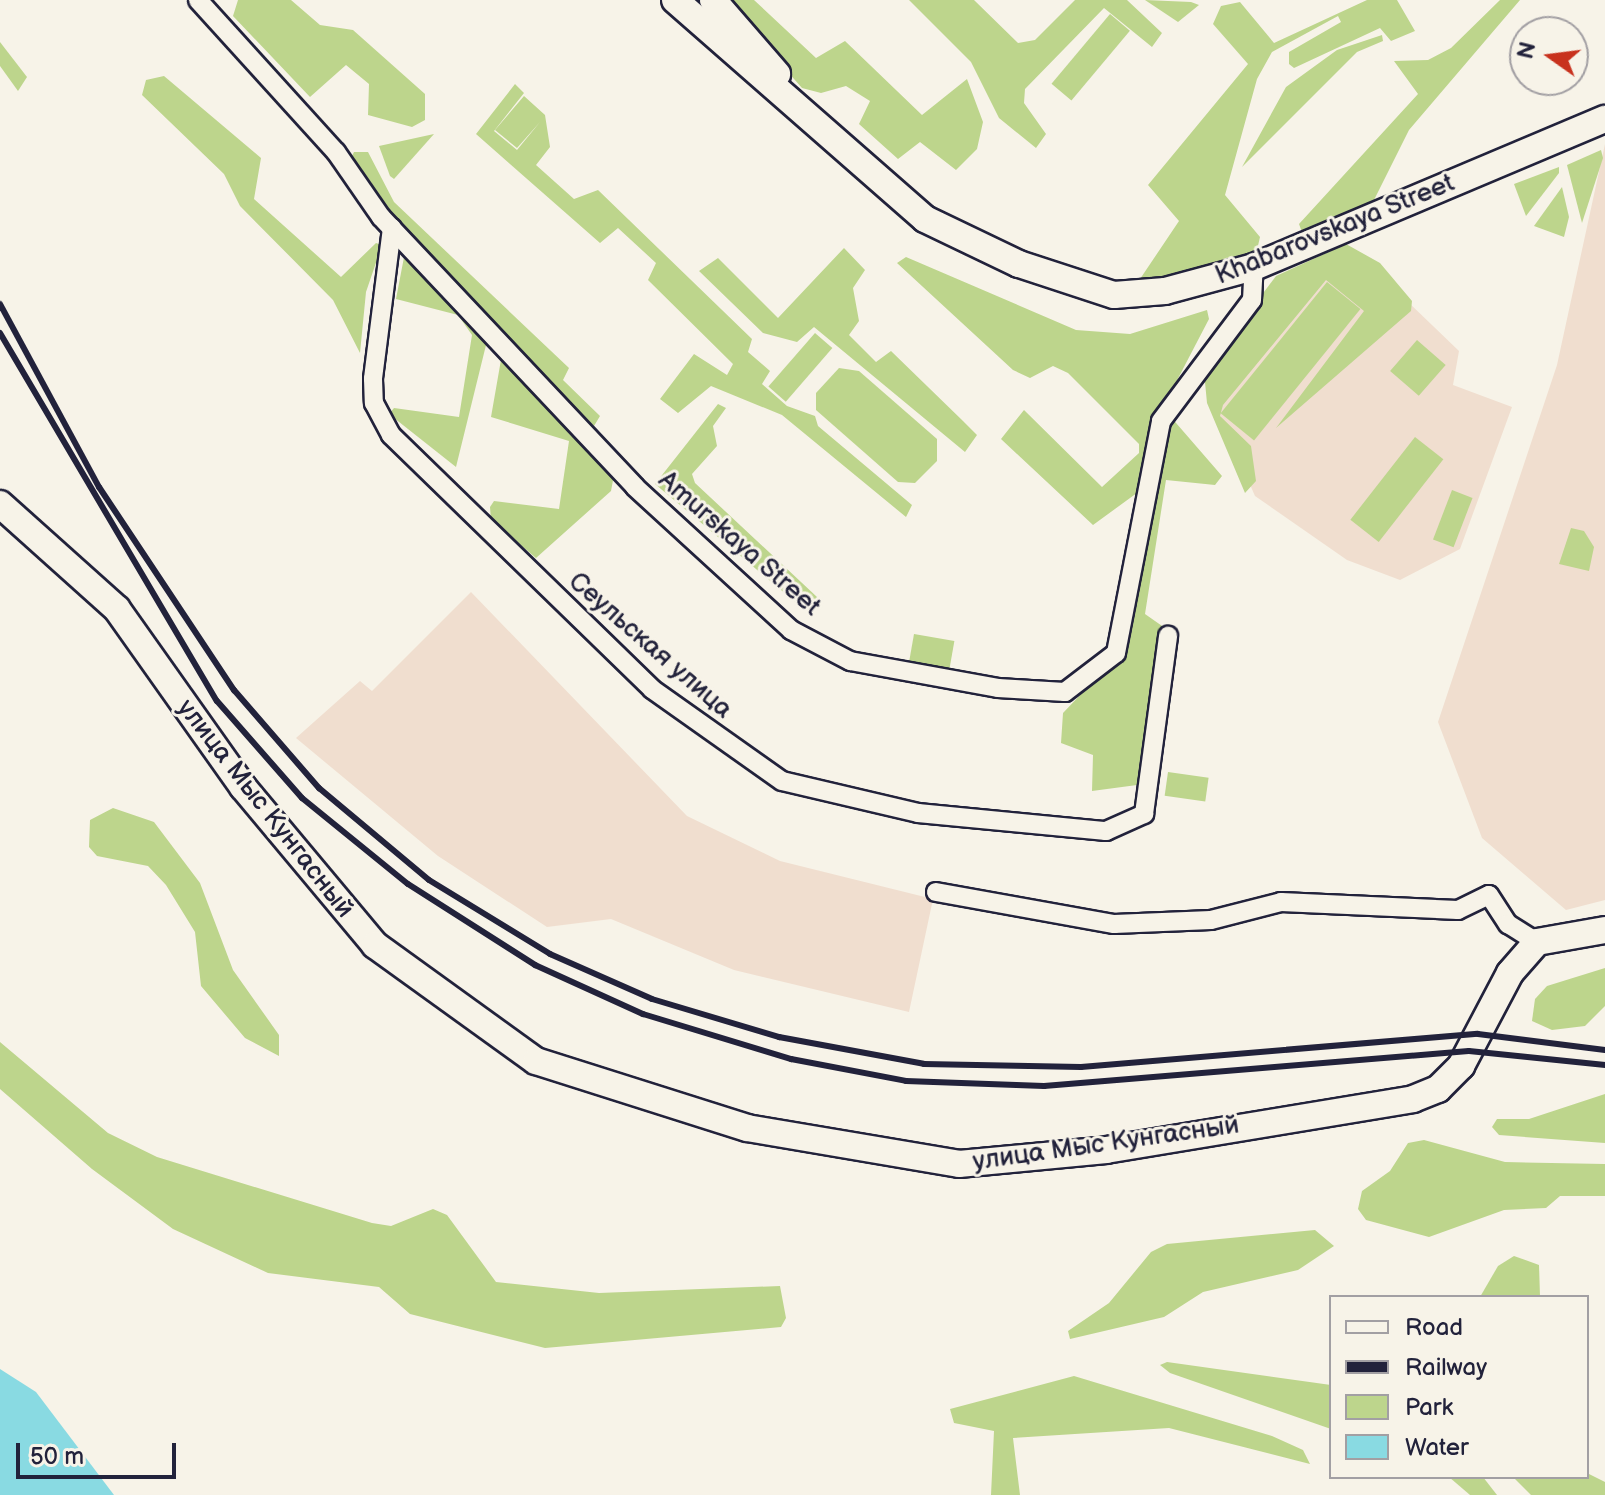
<!DOCTYPE html>
<html>
<head>
<meta charset="utf-8">
<style>
  body { margin:0 }
  #map { position:relative; width:1605px; height:1495px; overflow:hidden; background:#f7f3e8; font-family:"Balsamiq Sans",sans-serif }
  div>[style] { position:absolute }
  [style*='--x'] { left:calc(var(--x)*1px); top:calc(var(--y)*1px); width:calc(var(--w)*1px); rotate:calc(var(--a)*1deg) }
  .built>* { inset:0; background:#f0decf }
  .green>* { inset:0; background:#bdd58c; transform-origin:0 0 }
  .water>* { inset:0; background:#89dae2 }
  .roads { filter:drop-shadow(2px 0 #22223b) drop-shadow(-2px 0 #22223b) drop-shadow(0 2px #22223b) drop-shadow(0 -2px #22223b) }
  .street>* { height:18px; margin:-9px; padding:0 9px; transform-origin:9px; border-radius:9px; background:#f7f3e8 }
  .secondary>* { height:26px; margin:-13px; padding:0 13px; transform-origin:13px; border-radius:13px; background:#f7f3e8 }
  .rail>* { height:6px; margin:-3px; padding:0 3px; transform-origin:3px; border-radius:3px; background:#22223b }
  span { translate:-50% -50%; white-space:nowrap; text-align:center; line-height:1.15; -webkit-text-stroke:6px #f7f3e8; paint-order:stroke }
  .street-label { font-size:26px; color:#22223b }
  .legend { position:absolute; left:1329px; top:1295px; width:260px; height:184px; box-sizing:border-box; background:#f7f3e8; border:2px solid #a29fa3; margin:0; padding:10px 14px; list-style:none; font-size:24px; color:#22223b }
  .legend li { display:flex; align-items:center; gap:16px; height:40px }
  .legend b { width:40px; border:2px solid #a29fa3 }
  .north { position:absolute; left:1509px; top:16px; width:80px; height:80px; box-sizing:border-box; background:#f7f3e8; border:2px solid #a29fa3; border-radius:50%; rotate:284deg; font-size:22px; font-weight:700; line-height:32px; text-align:center; color:#22223b }
  .north::after { content:''; display:block; margin:auto; width:28px; height:36px; background:#c8321e; clip-path:polygon(50% 0,100% 100%,50% 72%,0 100%) }
  .scale { position:absolute; left:16px; top:1443px; width:160px; height:36px; box-sizing:border-box; border:4px solid #22223b; border-top:0; padding-left:10px; font-size:24px; line-height:28px; white-space:nowrap; color:#22223b; -webkit-text-stroke:6px #f7f3e8; paint-order:stroke }
</style>
</head>
<body>
<div id="map">
  <div class="built">
    <div style="clip-path:polygon(1605px 144px,1605px 900px,1566px 910px,1482px 838px,1438px 722px,1557px 365px)"></div>
    <div style="clip-path:polygon(1354px 250px,1459px 351px,1453px 385px,1512px 407px,1460px 549px,1400px 580px,1347px 560px,1255px 496px,1209px 391px)"></div>
    <div style="clip-path:polygon(471px 592px,687px 816px,780px 861px,933px 899px,909px 1012px,734px 970px,611px 919px,547px 927px,438px 856px,296px 738px,360px 681px,372px 691px)"></div>
  </div>
  <div class="green">
    <div style="clip-path:polygon(238px 0,291px 0,320px 25px,353px 30px,425px 94px,425px 120px,412px 127px,368px 115px,369px 84px,346px 65px,310px 97px,233px 16px)"></div>
    <div style="clip-path:polygon(724px 0,754px 0,816px 58px,845px 41px,922px 115px,967px 79px,983px 122px,977px 149px,956px 170px,920px 142px,898px 159px,859px 124px,870px 101px,846px 86px,821px 93px,802px 88px)"></div>
    <div style="clip-path:polygon(909px 0,974px 0,1018px 43px,1035px 40px,1075px 0,1127px 0,1162px 33px,1152px 47px,1104px 8px,1025px 89px,1024px 103px,1046px 134px,1036px 148px,999px 118px,971px 62px)"></div>
    <div style="clip-path:polygon(1145px 0,1191px 2px,1199px 5px,1178px 22px)"></div>
    <div style="clip-path:polygon(1367px 0,1397px 0,1415px 31px,1391px 41px,1380px 28px,1294px 68px,1289px 64px,1289px 52px,1341px 22px,1338px 16px,1272px 52px,1257px 79px,1225px 195px,1260px 237px,1257px 250px,1211px 272px,1138px 282px,1179px 221px,1148px 185px,1248px 64px,1213px 24px,1221px 6px,1240px 2px,1274px 43px)"></div>
    <div style="clip-path:polygon(1500px 0,1520px 0,1409px 130px,1370px 208px,1303px 235px,1299px 224px,1418px 94px,1394px 61px,1428px 60px,1451px 48px)"></div>
    <div style="left:1110px;top:14px;width:26px;height:91px;rotate:40deg"></div>
    <div style="clip-path:polygon(1382px 35px,1383px 41px,1357px 52px,1242px 167px,1286px 87px,1337px 50px)"></div>
    <div style="clip-path:polygon(0 42px,27px 77px,18px 91px,0 66px)"></div>
    <div style="clip-path:polygon(164px 76px,261px 158px,254px 199px,341px 277px,376px 243px,382px 245px,366px 292px,360px 353px,333px 300px,240px 206px,224px 174px,142px 95px,146px 80px)"></div>
    <div style="clip-path:polygon(515px 84px,524px 93px,494px 131px,517px 150px,540px 122px,517px 148px,495px 130px,524px 96px,545px 115px,550px 147px,536px 165px,574px 199px,598px 190px,752px 339px,748px 352px,770px 371px,762px 384px,787px 406px,815px 416px,818px 426px,912px 505px,906px 517px,782px 415px,711px 386px,678px 413px,660px 399px,694px 354px,727px 375px,733px 364px,648px 280px,656px 263px,618px 228px,600px 243px,476px 134px)"></div>
    <div style="clip-path:polygon(434px 134px,394px 179px,390px 176px,379px 146px)"></div>
    <div style="clip-path:polygon(1601px 150px,1603px 158px,1582px 223px,1567px 165px)"></div>
    <div style="clip-path:polygon(354px 152px,368px 152px,394px 202px,569px 368px,563px 380px,600px 416px,594px 426px,384px 215px,350px 160px)"></div>
    <div style="clip-path:polygon(1559px 167px,1559px 173px,1526px 216px,1514px 184px)"></div>
    <div style="clip-path:polygon(1562px 187px,1569px 217px,1564px 237px,1534px 226px)"></div>
    <div style="clip-path:polygon(1346px 244px,1380px 263px,1412px 301px,1411px 311px,1276px 428px,1364px 311px,1326px 280px,1223px 405px,1220px 416px,1251px 446px,1256px 481px,1245px 493px,1207px 403px,1204px 372px,1276px 276px)"></div>
    <div style="clip-path:polygon(844px 248px,865px 270px,853px 288px,859px 321px,849px 335px,876px 362px,891px 351px,963px 421px,977px 435px,965px 452px,814px 327px,797px 342px,763px 333px,699px 271px,718px 258px,778px 318px)"></div>
    <div style="clip-path:polygon(405px 252px,487px 341px,456px 467px,389px 414px,394px 408px,459px 417px,472px 335px,458px 315px,396px 299px)"></div>
    <div style="clip-path:polygon(906px 257px,1076px 330px,1130px 334px,1207px 310px,1209px 319px,1161px 411px,1141px 490px,1093px 525px,1001px 439px,1024px 410px,1102px 487px,1139px 453px,1139px 444px,1068px 373px,1053px 366px,1030px 378px,1013px 370px,897px 263px)"></div>
    <div style="left:1327px;top:282px;width:43px;height:169px;rotate:39deg"></div>
    <div style="left:815px;top:333px;width:23px;height:71px;rotate:41deg"></div>
    <div style="left:1417px;top:340px;width:38px;height:41px;rotate:41deg"></div>
    <div style="clip-path:polygon(502px 354px,614px 475px,611px 491px,536px 558px,491px 520px,490px 507px,494px 501px,559px 509px,569px 441px,491px 417px)"></div>
    <div style="clip-path:polygon(839px 368px,859px 371px,937px 439px,937px 461px,915px 483px,898px 482px,816px 410px,816px 393px)"></div>
    <div style="clip-path:polygon(718px 404px,726px 408px,713px 426px,717px 446px,692px 474px,695px 483px,817px 597px,815px 604px,800px 606px,655px 484px)"></div>
    <div style="clip-path:polygon(1170px 416px,1222px 476px,1215px 485px,1166px 480px,1145px 614px,1165px 628px,1144px 768px,1137px 785px,1092px 791px,1093px 755px,1061px 743px,1063px 713px,1124px 649px)"></div>
    <div style="left:1415px;top:437px;width:36px;height:105px;rotate:38deg"></div>
    <div style="left:1452px;top:490px;width:22px;height:53px;rotate:21deg"></div>
    <div style="clip-path:polygon(1571px 528px,1584px 531px,1594px 547px,1589px 571px,1559px 564px)"></div>
    <div style="left:914px;top:634px;width:41px;height:29px;rotate:10deg"></div>
    <div style="left:1168px;top:772px;width:41px;height:24px;rotate:8deg"></div>
    <div style="clip-path:polygon(113px 808px,154px 822px,200px 883px,233px 970px,279px 1035px,279px 1056px,245px 1038px,201px 986px,195px 932px,166px 885px,148px 866px,97px 856px,89px 847px,90px 820px)"></div>
    <div style="clip-path:polygon(1605px 968px,1605px 1006px,1585px 1026px,1552px 1030px,1532px 1021px,1535px 999px,1547px 986px)"></div>
    <div style="clip-path:polygon(0 1042px,108px 1133px,157px 1157px,372px 1223px,391px 1226px,433px 1209px,447px 1215px,496px 1282px,599px 1293px,780px 1286px,786px 1318px,781px 1327px,545px 1348px,410px 1314px,379px 1287px,268px 1273px,173px 1229px,92px 1169px,0 1089px)"></div>
    <div style="clip-path:polygon(1605px 1094px,1605px 1143px,1499px 1135px,1492px 1127px,1497px 1119px,1529px 1119px)"></div>
    <div style="clip-path:polygon(1424px 1140px,1505px 1162px,1605px 1164px,1605px 1196px,1560px 1196px,1546px 1208px,1504px 1210px,1429px 1237px,1366px 1220px,1358px 1209px,1362px 1191px,1390px 1171px,1408px 1143px)"></div>
    <div style="clip-path:polygon(1315px 1230px,1334px 1246px,1298px 1270px,1203px 1292px,1164px 1317px,1070px 1339px,1068px 1331px,1109px 1303px,1151px 1252px,1167px 1244px)"></div>
    <div style="clip-path:polygon(1514px 1256px,1539px 1265px,1540px 1297px,1480px 1297px,1498px 1266px)"></div>
    <div style="clip-path:polygon(1167px 1362px,1331px 1385px,1331px 1429px,1170px 1373px,1160px 1365px)"></div>
    <div style="clip-path:polygon(1074px 1376px,1272px 1436px,1303px 1450px,1310px 1464px,1169px 1428px,1013px 1438px,1020px 1495px,991px 1495px,994px 1431px,954px 1423px,950px 1409px)"></div>
    <div style="clip-path:polygon(1587px 1473px,1605px 1482px,1605px 1495px,1531px 1495px,1513px 1477px)"></div>
    <div style="clip-path:polygon(1449px 1477px,1483px 1477px,1497px 1495px,1470px 1495px)"></div>
  </div>
  <div class="water">
    <div style="clip-path:polygon(0 1369px,36px 1392px,114px 1495px,0 1495px)"></div>
  </div>
  <div class="roads">
    <div class="street">
      <div style="--x:198;--y:0;--w:205;--a:47.8"></div>
      <div style="--x:336;--y:152;--w:79;--a:55.3"></div>
      <div style="--x:381;--y:217;--w:371;--a:46.7"></div>
      <div style="--x:635;--y:487;--w:212;--a:42.5"></div>
      <div style="--x:791;--y:630;--w:67;--a:27.7"></div>
      <div style="--x:850;--y:661;--w:150;--a:10.3"></div>
      <div style="--x:998;--y:688;--w:67;--a:3.4"></div>
      <div style="--x:1065;--y:692;--w:64;--a:-37.4"></div>
      <div style="--x:1116;--y:653;--w:236;--a:-79"></div>
      <div style="--x:1161;--y:421;--w:151;--a:-53.1"></div>
      <div style="--x:1252;--y:300;--w:33;--a:-87"></div>
      <div style="--x:392;--y:228;--w:152;--a:97.2"></div>
      <div style="--x:373;--y:379;--w:24;--a:88"></div>
      <div style="--x:374;--y:403;--w:36;--a:62"></div>
      <div style="--x:391;--y:435;--w:364;--a:44.2"></div>
      <div style="--x:652;--y:689;--w:159;--a:35.3"></div>
      <div style="--x:782;--y:781;--w:140;--a:13.2"></div>
      <div style="--x:918;--y:813;--w:189;--a:5.5"></div>
      <div style="--x:1106;--y:831;--w:42;--a:-24.1"></div>
      <div style="--x:1144;--y:814;--w:180;--a:-82.3"></div>
      <div style="--x:936;--y:892;--w:181;--a:10.2"></div>
      <div style="--x:1114;--y:924;--w:97;--a:-2.4"></div>
      <div style="--x:1211;--y:920;--w:72;--a:-14.4"></div>
      <div style="--x:1281;--y:902;--w:177;--a:2.6"></div>
      <div style="--x:1458;--y:910;--w:34;--a:-26"></div>
      <div style="--x:1489;--y:895;--w:35;--a:57"></div>
      <div style="--x:1508;--y:924;--w:34;--a:32"></div>
    </div>
    <div class="secondary">
      <div style="--x:675;--y:0;--w:332;--a:41.2"></div>
      <div style="--x:925;--y:219;--w:104;--a:25.6"></div>
      <div style="--x:1019;--y:264;--w:100;--a:18.1"></div>
      <div style="--x:1114;--y:295;--w:51;--a:-4.5"></div>
      <div style="--x:1165;--y:291;--w:92;--a:-15.1"></div>
      <div style="--x:1254;--y:267;--w:381;--a:-22.9"></div>
      <div style="--x:713;--y:0;--w:98;--a:49.1"></div>
      <div style="--x:0;--y:504;--w:157;--a:41.9"></div>
      <div style="--x:117;--y:609;--w:218;--a:54.7"></div>
      <div style="--x:243;--y:787;--w:206;--a:50.1"></div>
      <div style="--x:375;--y:945;--w:198;--a:35.8"></div>
      <div style="--x:536;--y:1061;--w:221;--a:17.6"></div>
      <div style="--x:747;--y:1128;--w:215;--a:9.6"></div>
      <div style="--x:959;--y:1164;--w:148;--a:-5.4"></div>
      <div style="--x:1106;--y:1150;--w:311;--a:-9.4"></div>
      <div style="--x:1413;--y:1099;--w:27;--a:-22"></div>
      <div style="--x:1438;--y:1089;--w:33;--a:-45"></div>
      <div style="--x:1461;--y:1066;--w:105;--a:-62.2"></div>
      <div style="--x:1510;--y:973;--w:41;--a:-48.9"></div>
      <div style="--x:1537;--y:942;--w:69;--a:-10"></div>
    </div>
  </div>
  <div class="rail">
    <div style="--x:0;--y:304;--w:208;--a:61.6"></div>
    <div style="--x:99;--y:487;--w:244;--a:56.4"></div>
    <div style="--x:234;--y:690;--w:130;--a:49.1"></div>
    <div style="--x:319;--y:788;--w:143;--a:39.9"></div>
    <div style="--x:429;--y:880;--w:142;--a:31.4"></div>
    <div style="--x:550;--y:954;--w:111;--a:23.8"></div>
    <div style="--x:652;--y:999;--w:133;--a:16.7"></div>
    <div style="--x:779;--y:1037;--w:147;--a:10.5"></div>
    <div style="--x:924;--y:1064;--w:157;--a:1.1"></div>
    <div style="--x:1081;--y:1067;--w:398;--a:-4.8"></div>
    <div style="--x:1478;--y:1034;--w:128;--a:7.2"></div>
    <div style="--x:0;--y:333;--w:427;--a:59.5"></div>
    <div style="--x:217;--y:701;--w:129;--a:48.8"></div>
    <div style="--x:302;--y:798;--w:136;--a:39.1"></div>
    <div style="--x:408;--y:884;--w:151;--a:32.5"></div>
    <div style="--x:535;--y:965;--w:119;--a:24.4"></div>
    <div style="--x:643;--y:1014;--w:155;--a:16.9"></div>
    <div style="--x:791;--y:1059;--w:117;--a:10.8"></div>
    <div style="--x:906;--y:1081;--w:138;--a:2.1"></div>
    <div style="--x:1044;--y:1086;--w:426;--a:-4.7"></div>
    <div style="--x:1469;--y:1051;--w:137;--a:5.9"></div>
  </div>
  <div class="street-label">
    <span style="left:1335px;top:230px;rotate:-22deg">Khabarovskaya Street</span>
    <span style="left:739px;top:544px;rotate:41deg">Amurskaya Street</span>
    <span style="left:650px;top:646px;rotate:41deg">Сеульская улица</span>
    <span style="left:265px;top:809px;rotate:52deg">улица Мыс Кунгасный</span>
    <span style="left:1106px;top:1144px;rotate:-8deg">улица Мыс Кунгасный</span>
  </div>
  <ul class="legend">
  <li><b style="height:10px;background:#f7f3e8"></b>Road</li>
  <li><b style="height:10px;background:#22223b"></b>Railway</li>
  <li><b style="height:22px;background:#bdd58c"></b>Park</li>
  <li><b style="height:22px;background:#89dae2"></b>Water</li>
  </ul>
  <div class="north">N</div>
  <div class="scale">50 m</div>
</div>
</body>
</html>
